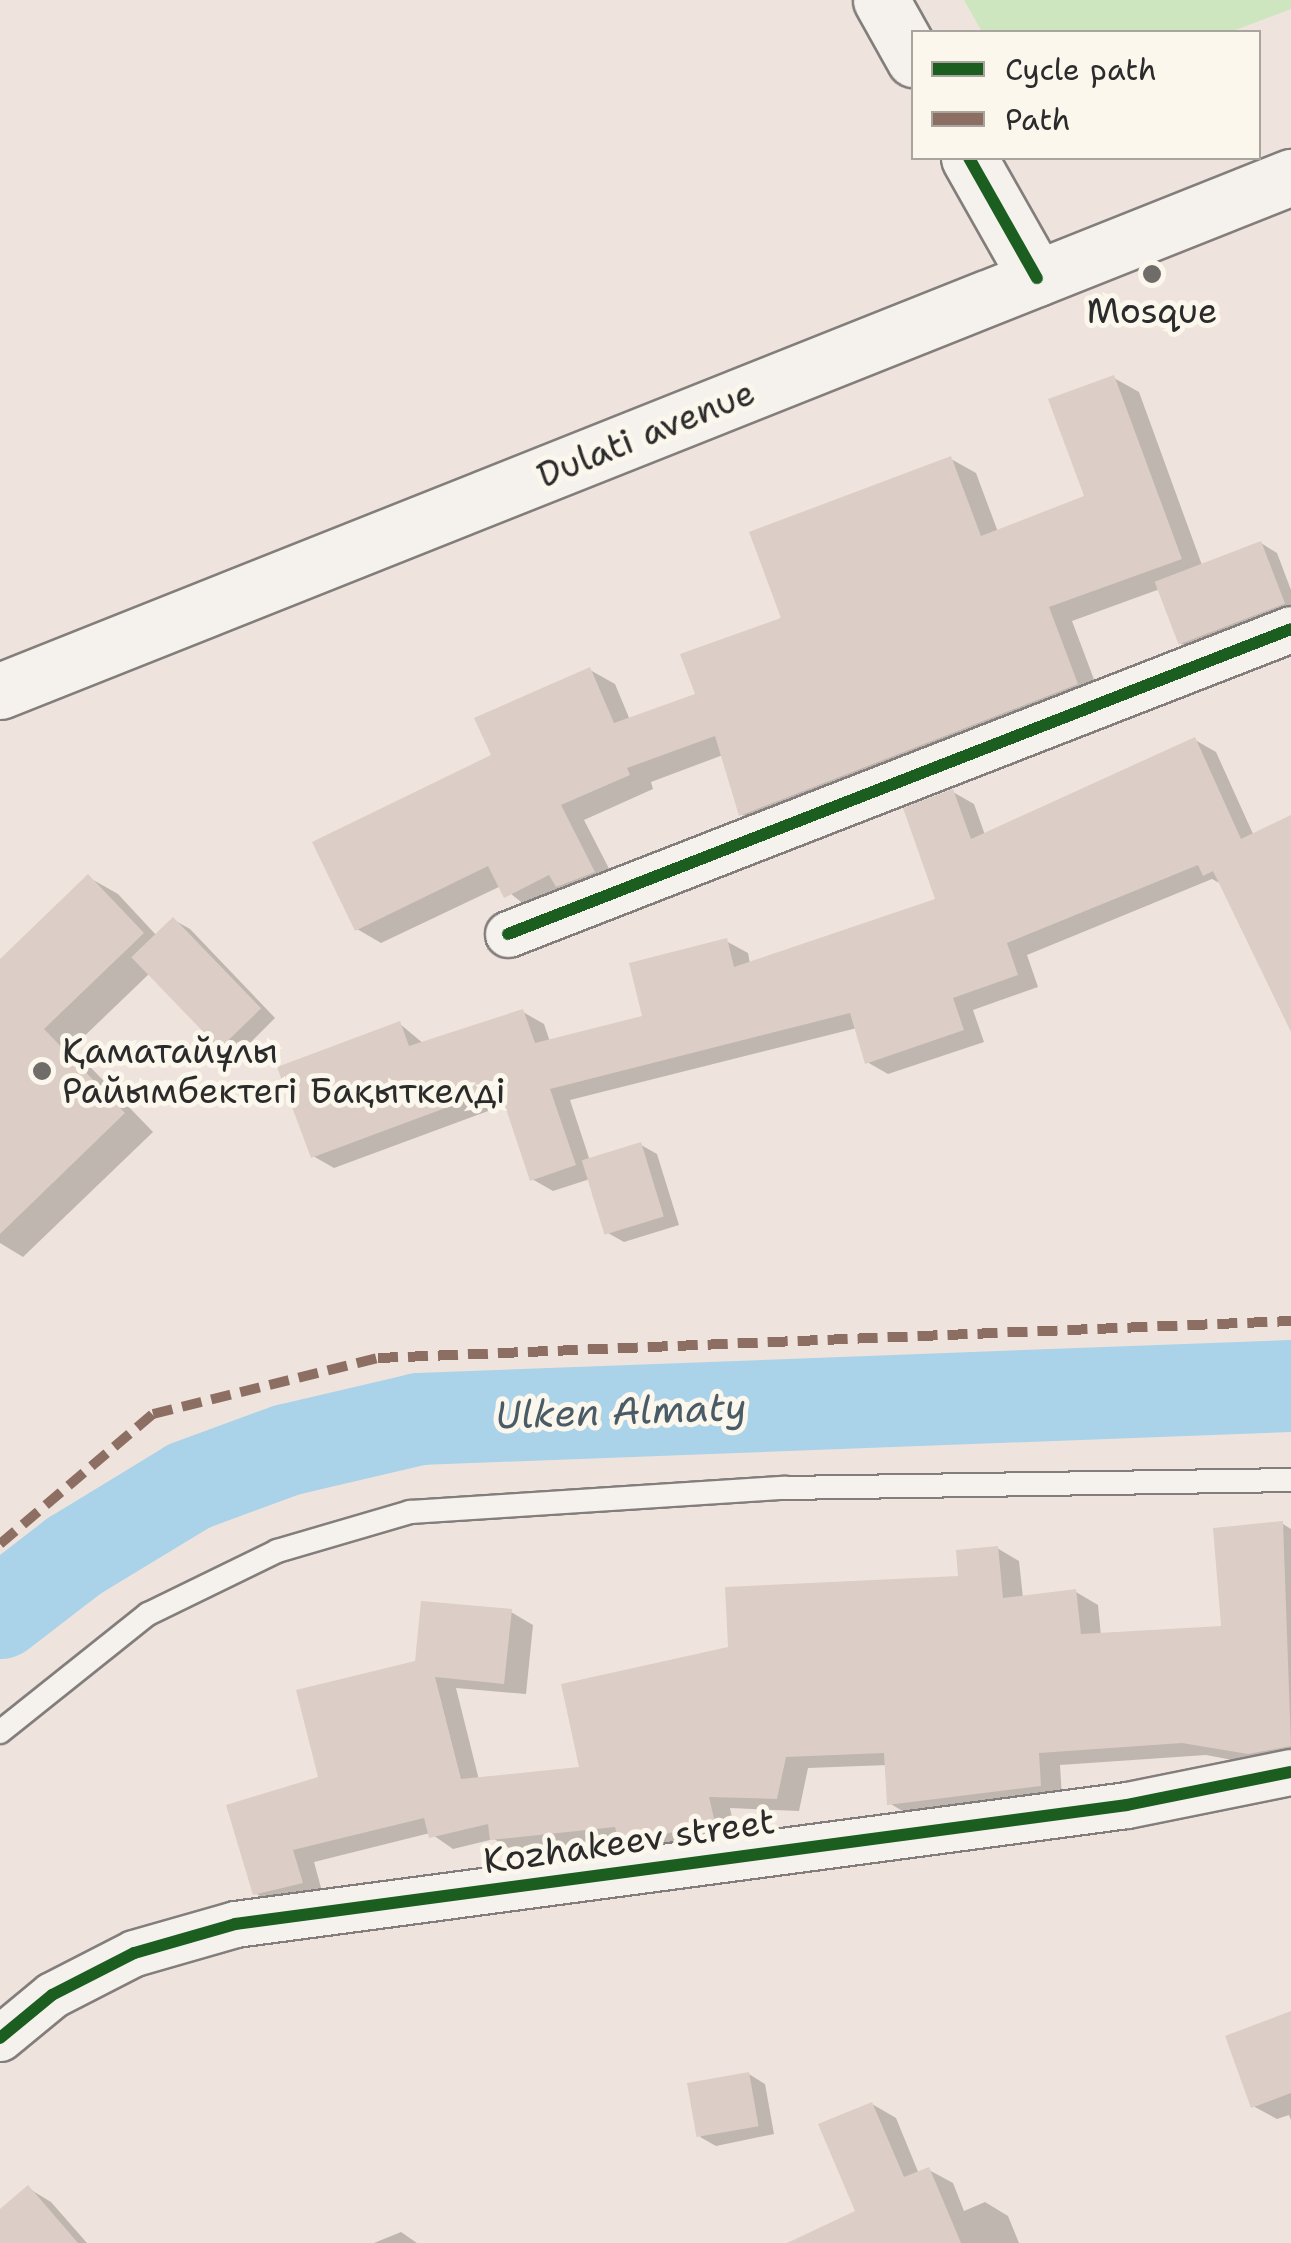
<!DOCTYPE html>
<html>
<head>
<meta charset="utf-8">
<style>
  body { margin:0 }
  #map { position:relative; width:1291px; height:2243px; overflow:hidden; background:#efe4dd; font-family:"Shantell Sans",sans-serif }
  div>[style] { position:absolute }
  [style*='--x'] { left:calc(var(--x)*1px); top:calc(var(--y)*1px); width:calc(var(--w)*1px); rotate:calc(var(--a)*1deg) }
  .green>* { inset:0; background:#cde6c0 }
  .shadow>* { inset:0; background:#0003 }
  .river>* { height:92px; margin:-46px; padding:0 46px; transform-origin:46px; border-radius:46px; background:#aad2e9 }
  .building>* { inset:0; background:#dccdc6; transform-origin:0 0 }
  .roads { filter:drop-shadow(2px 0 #837e7b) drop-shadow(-2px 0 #837e7b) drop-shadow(0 2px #837e7b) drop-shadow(0 -2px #837e7b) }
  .service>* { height:22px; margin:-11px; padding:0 11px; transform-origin:11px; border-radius:11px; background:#f5f2ee }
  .minor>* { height:45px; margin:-22.5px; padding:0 22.5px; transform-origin:22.5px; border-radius:22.5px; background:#f5f2ee }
  .tertiary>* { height:55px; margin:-27.5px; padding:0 27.5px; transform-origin:27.5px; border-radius:27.5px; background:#f5f2ee }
  .secondary>* { height:55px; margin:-27.5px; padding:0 27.5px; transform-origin:27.5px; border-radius:27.5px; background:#f5f2ee }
  .quiet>* { height:10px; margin-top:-5px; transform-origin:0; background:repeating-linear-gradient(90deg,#8d6e63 0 20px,transparent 0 30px) }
  .cycleway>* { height:12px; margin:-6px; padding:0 6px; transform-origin:6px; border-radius:6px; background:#1b5e20 }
  .dots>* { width:28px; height:28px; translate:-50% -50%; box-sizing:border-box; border:5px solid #fbf7ec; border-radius:50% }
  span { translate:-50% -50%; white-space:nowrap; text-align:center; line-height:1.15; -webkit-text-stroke:10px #fbf7ec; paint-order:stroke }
  .poi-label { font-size:35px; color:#2b2b2b }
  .left { translate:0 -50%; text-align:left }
  .street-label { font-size:35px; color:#2b2b2b }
  .water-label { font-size:38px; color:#485b66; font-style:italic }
  .legend { position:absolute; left:911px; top:30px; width:350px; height:130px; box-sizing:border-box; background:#fbf7ec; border:2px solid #a8a59f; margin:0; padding:12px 18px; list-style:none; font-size:30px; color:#2b2b2b }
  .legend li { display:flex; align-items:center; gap:20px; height:50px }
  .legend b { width:50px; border:2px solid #a8a59f }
</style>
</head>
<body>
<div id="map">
  <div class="green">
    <div style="clip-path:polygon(964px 0,1291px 0,1291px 9px,1230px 32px,982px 32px)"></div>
  </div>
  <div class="shadow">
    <div style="clip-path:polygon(1114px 378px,1139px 392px,1202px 565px,1261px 543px,1277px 553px,1291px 590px,1291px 616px,1196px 652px,1180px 643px,1160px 589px,1072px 621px,1101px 698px,765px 829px,741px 814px,723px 755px,651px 782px,653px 789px,584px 820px,618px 886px,531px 910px,501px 886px,381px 943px,357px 929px,494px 757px,590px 670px,615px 684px,630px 720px,698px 695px,951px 459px,976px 473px,998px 532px,1087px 497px)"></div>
    <div style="clip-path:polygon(1195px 740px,1216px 752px,1254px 836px,1291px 818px,1291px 1026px,1223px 885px,1212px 879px,1027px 955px,1038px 987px,973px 1010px,984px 1042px,888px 1074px,867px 1062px,857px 1028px,570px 1100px,590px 1161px,641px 1145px,657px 1154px,679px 1225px,624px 1242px,608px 1233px,590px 1179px,553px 1191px,532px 1179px,507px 1104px,334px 1168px,313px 1156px,400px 1024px,424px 1044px,523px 1012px,544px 1024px,550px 1042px,645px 1018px,726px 941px,748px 953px,750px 964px,938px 900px,953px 792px,974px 804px,985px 835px)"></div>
    <div style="clip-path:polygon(88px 877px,118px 894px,157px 936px,174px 920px,190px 929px,275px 1018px,237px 1056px,150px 973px,72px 1048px,153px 1132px,23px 1257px,0 1243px,0 963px)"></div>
    <div style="clip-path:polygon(1283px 1524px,1291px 1529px,1291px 1761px,1259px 1765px,1206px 1755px,1060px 1765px,1062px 1798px,911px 1816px,889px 1803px,888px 1765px,808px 1768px,799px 1811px,730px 1808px,736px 1835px,643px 1855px,620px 1840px,514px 1851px,494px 1839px,453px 1849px,430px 1833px,314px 1862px,323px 1895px,277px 1906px,255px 1893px,321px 1779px,417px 1663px,511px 1612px,533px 1625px,526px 1694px,456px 1688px,479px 1780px,582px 1769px,730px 1649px,961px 1578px,997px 1548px,1019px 1561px,1023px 1598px,1076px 1592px,1098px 1605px,1101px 1636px,1224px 1628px)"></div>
    <div style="clip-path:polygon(1291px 2014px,1291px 2120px,1289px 2115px,1277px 2119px,1253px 2106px)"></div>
    <div style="clip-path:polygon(749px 2074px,765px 2084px,774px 2134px,716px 2146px,700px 2137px)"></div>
    <div style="clip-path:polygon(872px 2104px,896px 2118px,919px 2174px,929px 2170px,953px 2183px,964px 2211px,985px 2202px,1008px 2216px,1019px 2243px,805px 2243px,858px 2212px)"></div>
    <div style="clip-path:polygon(28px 2188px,51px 2202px,87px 2243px,0 2243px,0 2212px)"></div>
    <div style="clip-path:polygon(401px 2232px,417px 2243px,374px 2243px)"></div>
  </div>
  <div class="river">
    <div style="--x:0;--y:1613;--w:93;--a:-37.6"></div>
    <div style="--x:74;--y:1556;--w:135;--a:-31.3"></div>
    <div style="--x:189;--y:1486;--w:104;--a:-20.2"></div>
    <div style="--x:287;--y:1450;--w:136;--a:-13.2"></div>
    <div style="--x:419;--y:1419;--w:873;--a:-2.17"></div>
  </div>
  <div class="building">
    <div style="clip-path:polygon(1114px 375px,1182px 559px,1049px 607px,1078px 684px,739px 816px,715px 736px,627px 768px,630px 775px,561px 805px,595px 872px,556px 887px,549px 875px,504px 898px,488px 866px,355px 931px,312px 842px,491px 755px,474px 718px,590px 667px,614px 723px,695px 694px,680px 654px,781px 618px,749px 532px,951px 456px,981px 536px,1084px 496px,1048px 399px)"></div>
    <div style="left:1261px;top:541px;width:67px;height:114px;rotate:69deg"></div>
    <div style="clip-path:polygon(1195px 737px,1241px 839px,1291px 815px,1291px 1032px,1213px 871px,1203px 876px,1198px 865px,1007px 943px,1018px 975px,953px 998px,964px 1030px,865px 1064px,850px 1013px,550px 1089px,576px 1165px,530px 1181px,499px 1088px,311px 1158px,277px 1067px,400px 1021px,409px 1046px,523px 1009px,535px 1043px,642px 1016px,629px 963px,727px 938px,734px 967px,935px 899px,903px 808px,953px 789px,971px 839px)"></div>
    <div style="clip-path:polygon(88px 874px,144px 933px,44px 1029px,125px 1113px,0 1234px,0 959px)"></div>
    <div style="left:173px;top:917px;width:127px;height:58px;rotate:46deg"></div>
    <div style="left:641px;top:1142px;width:78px;height:62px;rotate:73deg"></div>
    <div style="clip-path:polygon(1283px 1521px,1291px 1746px,1248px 1754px,1182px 1743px,1039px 1753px,1041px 1786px,887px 1805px,884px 1753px,786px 1757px,777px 1799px,709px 1797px,715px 1823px,619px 1844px,615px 1827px,490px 1840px,488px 1824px,429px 1838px,424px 1818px,293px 1850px,303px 1883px,253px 1895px,226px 1805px,318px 1777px,296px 1690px,415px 1661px,421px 1601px,512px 1609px,504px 1684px,435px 1677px,461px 1779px,579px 1767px,561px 1684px,728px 1647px,725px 1587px,958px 1576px,956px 1550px,998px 1546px,1003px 1598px,1076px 1589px,1081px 1634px,1221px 1626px,1213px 1528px)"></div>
    <div style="clip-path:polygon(1291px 2011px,1291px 2093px,1251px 2108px,1225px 2036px)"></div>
    <div style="left:749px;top:2072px;width:55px;height:63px;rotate:80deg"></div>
    <div style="clip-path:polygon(872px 2102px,904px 2177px,929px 2167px,961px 2243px,787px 2243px,855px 2211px,818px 2124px)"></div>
    <div style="clip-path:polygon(28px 2185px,78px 2243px,0 2243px,0 2209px)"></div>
  </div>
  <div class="roads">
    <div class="service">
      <div style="--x:0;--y:1732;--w:189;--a:-38.6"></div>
      <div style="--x:148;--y:1614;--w:144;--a:-26"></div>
      <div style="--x:277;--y:1551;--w:139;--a:-16.3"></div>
      <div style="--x:410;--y:1512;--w:375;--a:-3.7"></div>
      <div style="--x:784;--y:1488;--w:507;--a:-0.9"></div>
    </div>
    <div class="minor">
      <div style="--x:508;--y:934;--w:840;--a:-21.28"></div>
      <div style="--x:0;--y:2038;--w:67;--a:-39.6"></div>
      <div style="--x:52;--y:1995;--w:92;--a:-27.1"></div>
      <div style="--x:134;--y:1953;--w:105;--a:-16"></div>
      <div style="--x:235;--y:1924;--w:900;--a:-7.6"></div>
      <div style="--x:1127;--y:1805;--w:167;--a:-11.4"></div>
    </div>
    <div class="tertiary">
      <div style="--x:881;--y:0;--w:68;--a:60.8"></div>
      <div style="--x:969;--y:158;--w:138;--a:60.5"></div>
    </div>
    <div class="secondary">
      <div style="--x:0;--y:691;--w:1390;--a:-21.71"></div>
    </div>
  </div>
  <div class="quiet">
    <div style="--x:0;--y:1544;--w:201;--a:-40.4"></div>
    <div style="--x:153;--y:1414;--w:232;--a:-14"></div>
    <div style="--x:378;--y:1358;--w:914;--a:-2.32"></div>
  </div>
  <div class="cycleway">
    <div style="--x:969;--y:158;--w:138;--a:60.5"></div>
    <div style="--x:508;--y:934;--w:840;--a:-21.28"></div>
    <div style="--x:0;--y:2038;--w:67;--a:-39.6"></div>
    <div style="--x:52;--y:1995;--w:92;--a:-27.1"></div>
    <div style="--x:134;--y:1953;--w:105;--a:-16"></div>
    <div style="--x:235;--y:1924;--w:900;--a:-7.6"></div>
    <div style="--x:1127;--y:1805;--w:167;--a:-11.4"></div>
  </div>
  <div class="dots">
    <div style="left:1152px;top:274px;background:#706c69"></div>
    <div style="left:42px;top:1071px;background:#706c69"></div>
  </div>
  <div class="poi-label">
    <span style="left:1152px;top:311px">Mosque</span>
    <span class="left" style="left:62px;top:1071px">Қаматайұлы<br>Райымбектегі Бақыткелді</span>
  </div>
  <div class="street-label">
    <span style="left:646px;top:434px;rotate:-22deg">Dulati avenue</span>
    <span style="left:629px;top:1841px;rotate:-8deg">Kozhakeev street</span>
  </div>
  <div class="water-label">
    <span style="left:621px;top:1411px;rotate:-2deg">Ulken Almaty</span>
  </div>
  <ul class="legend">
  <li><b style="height:12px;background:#1b5e20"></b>Cycle path</li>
  <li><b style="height:12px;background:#8d6e63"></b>Path</li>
  </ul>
</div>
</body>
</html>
